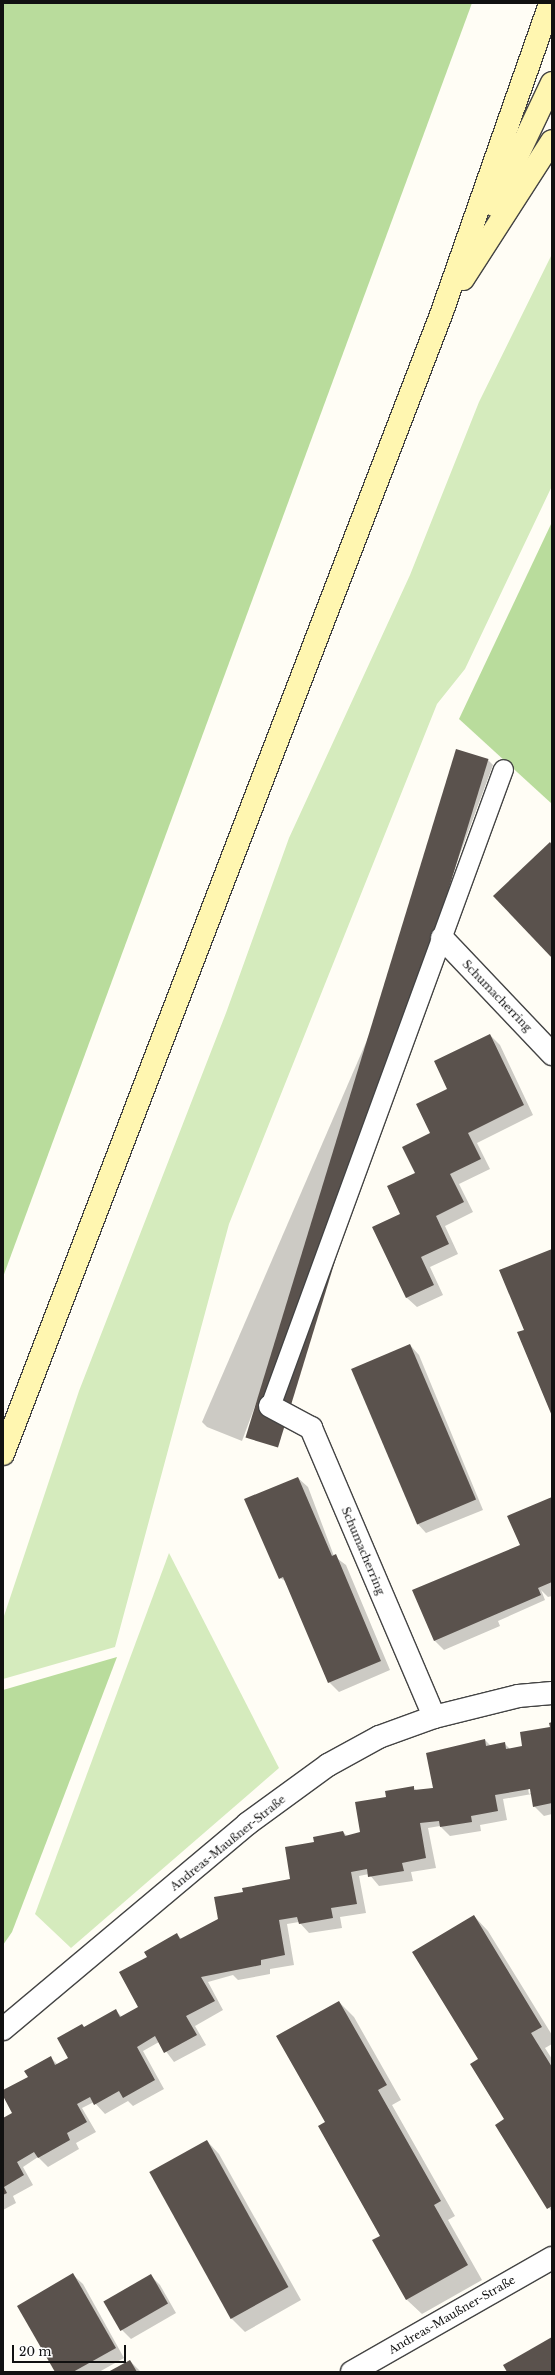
<!DOCTYPE html>
<html>
<head>
<meta charset="utf-8">
<style>
  body { margin:0 }
  #map { position:relative; width:555px; height:2375px; overflow:hidden; background:#fffdf5; font-family:"Libre Baskerville",serif }
  div>[style] { position:absolute }
  [style*='--x'] { left:calc(var(--x)*1px); top:calc(var(--y)*1px); width:calc(var(--w)*1px); rotate:calc(var(--a)*1deg) }
  .green>* { inset:0; background:#d5ebbd }
  .forest>* { inset:0; background:#b9dc9c }
  .shadow>* { inset:0; background:#0003 }
  .building>* { inset:0; background:#5a524d; transform-origin:0 0 }
  .roads { filter:drop-shadow(1px 0 #444) drop-shadow(-1px 0 #444) drop-shadow(0 1px #444) drop-shadow(0 -1px #444) }
  .service>* { height:19px; margin:-9.5px; padding:0 9.5px; transform-origin:9.5px; border-radius:9.5px; background:#fff }
  .minor>* { height:22px; margin:-11px; padding:0 11px; transform-origin:11px; border-radius:11px; background:#fff }
  .secondary>* { height:22px; margin:-11px; padding:0 11px; transform-origin:11px; border-radius:11px; background:#fff6b0 }
  span { translate:-50% -50%; white-space:nowrap; text-align:center; line-height:1.15; -webkit-text-stroke:4px #fff; paint-order:stroke }
  .street-label { font-size:11px; color:#111 }
  .frame { position:absolute; inset:0; border:4px solid #111; pointer-events:none }
  .scale { position:absolute; left:12px; top:2345px; width:114px; height:18px; box-sizing:border-box; border:2px solid #111; border-top:0; padding-left:5px; font-size:12px; line-height:14px; white-space:nowrap; color:#111; -webkit-text-stroke:3px #fff; paint-order:stroke }
</style>
</head>
<body>
<div id="map">
  <div class="green">
    <div style="clip-path:polygon(552px 254px,552px 486px,465px 669px,437px 704px,229px 1224px,115px 1647px,3px 1679px,3px 1619px,79px 1391px,226px 1013px,289px 838px,410px 575px,479px 402px)"></div>
    <div style="clip-path:polygon(169px 1553px,279px 1768px,71px 1948px,35px 1914px)"></div>
  </div>
  <div class="forest">
    <div style="clip-path:polygon(3px 3px,472px 3px,3px 1277px)"></div>
    <div style="clip-path:polygon(552px 522px,552px 804px,459px 719px)"></div>
    <div style="clip-path:polygon(117px 1657px,12px 1932px,3px 1945px,3px 1690px)"></div>
  </div>
  <div class="shadow">
    <div style="clip-path:polygon(488px 760px,493px 765px,242px 1441px,207px 1427px,202px 1422px)"></div>
    <div style="clip-path:polygon(490px 1035px,500px 1045px,533px 1115px,477px 1143px,490px 1169px,459px 1184px,473px 1212px,445px 1226px,458px 1254px,430px 1267px,443px 1295px,417px 1307px,407px 1298px,374px 1227px,401px 1214px,448px 1089px)"></div>
    <div style="clip-path:polygon(410px 1345px,419px 1355px,483px 1510px,426px 1533px,417px 1523px)"></div>
    <div style="clip-path:polygon(298px 1478px,308px 1487px,334px 1556px,346px 1565px,390px 1670px,339px 1692px,329px 1682px,287px 1582px,280px 1578px)"></div>
    <div style="clip-path:polygon(552px 1498px,552px 1596px,548px 1597px,541px 1590px,545px 1600px,498px 1621px,500px 1626px,444px 1650px,434px 1640px,523px 1549px)"></div>
    <div style="clip-path:polygon(evenodd,552px 1723px,552px 1814px,544px 1816px,534px 1806px,532px 1794px,503px 1799px,507px 1820px,480px 1825px,481px 1831px,450px 1836px,440px 1826px,428px 1828px,436px 1868px,411px 1872px,413px 1881px,379px 1886px,369px 1874px,359px 1876px,366px 1913px,340px 1917px,342px 1928px,309px 1933px,299px 1922px,287px 1924px,294px 1965px,270px 1969px,270px 1974px,238px 1980px,233px 1975px,208px 1982px,223px 2010px,195px 2026px,206px 2045px,174px 2062px,159px 2042px,143px 2051px,164px 2089px,133px 2106px,128px 2101px,105px 2114px,94px 2102px,82px 2108px,96px 2132px,76px 2143px,79px 2149px,48px 2167px,38px 2157px,23px 2167px,33px 2185px,13px 2196px,16px 2203px,3px 2210px,3px 2119px,15px 2117px,3px 2091px,29px 2077px,50px 2057px,58px 2065px,70px 2059px,84px 2028px,116px 2011px,122px 2017px,140px 2007px,148px 1958px,177px 1935px,182px 1939px,218px 1921px,244px 1893px,290px 1880px,315px 1842px,343px 1832px,347px 1836px,360px 1834px,387px 1798px,413px 1787px,417px 1791px,434px 1788px,485px 1740px,491px 1746px,505px 1744px,510px 1749px,523px 1747px,551px 1728px,552px 1723px,522px 1752px,531px 1793px,529px 1794px,522px 1752px)"></div>
    <div style="clip-path:polygon(474px 1916px,488px 1931px,552px 2035px,552px 2044px,545px 2048px,552px 2059px,552px 2213px,506px 2120px,479px 2059px)"></div>
    <div style="clip-path:polygon(339px 2002px,354px 2017px,401px 2100px,392px 2105px,455px 2216px,448px 2220px,482px 2280px,422px 2314px,407px 2300px,374px 2240px,381px 2236px,326px 2122px)"></div>
    <div style="clip-path:polygon(207px 2141px,219px 2154px,301px 2300px,245px 2332px,232px 2319px)"></div>
    <div style="clip-path:polygon(73px 2275px,83px 2284px,124px 2358px,99px 2372px,56px 2372px)"></div>
    <div style="clip-path:polygon(151px 2276px,160px 2285px,176px 2313px,131px 2339px,122px 2330px)"></div>
    <div style="clip-path:polygon(130px 2361px,141px 2372px,110px 2372px)"></div>
  </div>
  <div class="building">
    <div style="left:456px;top:749px;width:34px;height:720px;rotate:17deg"></div>
    <div style="clip-path:polygon(550px 842px,552px 845px,552px 958px,493px 896px)"></div>
    <div style="clip-path:polygon(490px 1034px,524px 1105px,468px 1133px,481px 1159px,450px 1174px,464px 1202px,436px 1216px,449px 1244px,421px 1257px,434px 1285px,406px 1298px,372px 1227px,400px 1214px,387px 1186px,415px 1173px,402px 1147px,430px 1133px,416px 1104px,447px 1089px,434px 1061px)"></div>
    <div style="clip-path:polygon(552px 1249px,552px 1416px,517px 1332px,524px 1330px,499px 1270px)"></div>
    <div style="left:410px;top:1344px;width:169px;height:64px;rotate:67deg"></div>
    <div style="clip-path:polygon(298px 1477px,332px 1556px,336px 1554px,381px 1661px,328px 1683px,283px 1577px,279px 1579px,244px 1499px)"></div>
    <div style="clip-path:polygon(552px 1497px,552px 1582px,538px 1588px,541px 1595px,434px 1641px,412px 1590px,520px 1545px,507px 1516px)"></div>
    <div style="clip-path:polygon(552px 1722px,552px 1803px,533px 1807px,530px 1789px,495px 1795px,498px 1811px,471px 1816px,472px 1822px,440px 1827px,439px 1821px,420px 1823px,426px 1858px,402px 1863px,404px 1871px,368px 1877px,367px 1869px,351px 1872px,357px 1904px,331px 1908px,333px 1918px,299px 1924px,297px 1917px,279px 1920px,285px 1955px,261px 1960px,261px 1965px,201px 1977px,215px 2001px,186px 2016px,197px 2035px,164px 2053px,155px 2036px,137px 2047px,155px 2080px,123px 2098px,119px 2091px,94px 2105px,90px 2097px,77px 2104px,87px 2122px,67px 2133px,70px 2140px,38px 2158px,34px 2152px,17px 2162px,24px 2175px,4px 2187px,7px 2193px,3px 2195px,3px 2118px,12px 2113px,3px 2096px,3px 2090px,28px 2077px,24px 2071px,51px 2056px,55px 2065px,68px 2058px,57px 2038px,82px 2024px,84px 2027px,116px 2009px,120px 2017px,138px 2007px,119px 1972px,147px 1957px,144px 1952px,177px 1933px,180px 1939px,218px 1919px,214px 1897px,243px 1892px,242px 1888px,290px 1879px,285px 1847px,314px 1842px,313px 1837px,343px 1831px,345px 1836px,360px 1832px,355px 1802px,386px 1797px,385px 1791px,414px 1786px,414px 1790px,433px 1788px,426px 1753px,485px 1739px,486px 1746px,505px 1742px,506px 1749px,522px 1746px,520px 1732px,550px 1727px,549px 1723px)"></div>
    <div style="clip-path:polygon(474px 1915px,542px 2027px,531px 2033px,552px 2067px,552px 2206px,547px 2209px,495px 2125px,504px 2119px,470px 2064px,478px 2059px,412px 1952px)"></div>
    <div style="clip-path:polygon(339px 2001px,387px 2085px,378px 2090px,441px 2201px,434px 2205px,468px 2265px,406px 2300px,372px 2240px,380px 2236px,318px 2126px,325px 2122px,276px 2036px)"></div>
    <div style="left:207px;top:2140px;width:168px;height:66px;rotate:61deg"></div>
    <div style="clip-path:polygon(73px 2273px,116px 2348px,73px 2372px,55px 2372px,17px 2306px)"></div>
    <div style="left:151px;top:2274px;width:34px;height:55px;rotate:60deg"></div>
    <div style="clip-path:polygon(552px 2337px,552px 2370px,548px 2372px,507px 2372px,503px 2365px)"></div>
    <div style="clip-path:polygon(130px 2360px,137px 2372px,108px 2372px)"></div>
  </div>
  <div class="roads">
    <div class="service">
      <div style="--x:270;--y:1406;--w:678;--a:-69.91"></div>
    </div>
    <div class="minor">
      <div style="--x:442;--y:938;--w:160;--a:46.5"></div>
      <div style="--x:270;--y:1406;--w:47;--a:28.2"></div>
      <div style="--x:311;--y:1428;--w:314;--a:66.9"></div>
      <div style="--x:3;--y:2029;--w:319;--a:-40"></div>
      <div style="--x:247;--y:1824;--w:100;--a:-36.1"></div>
      <div style="--x:328;--y:1765;--w:58;--a:-28.8"></div>
      <div style="--x:379;--y:1737;--w:59;--a:-20"></div>
      <div style="--x:434;--y:1717;--w:87;--a:-14"></div>
      <div style="--x:518;--y:1696;--w:34;--a:-5"></div>
      <div style="--x:352;--y:2372;--w:230;--a:-29.7"></div>
    </div>
    <div class="secondary">
      <div style="--x:494;--y:205;--w:135;--a:-64.6"></div>
      <div style="--x:463;--y:279;--w:164;--a:-57.2"></div>
      <div style="--x:3;--y:1454;--w:1223;--a:-68.97"></div>
      <div style="--x:442;--y:312;--w:327;--a:-70.7"></div>
    </div>
  </div>
  <div class="street-label">
    <span style="left:497px;top:996px;rotate:46deg">Schumacherring</span>
    <span style="left:363px;top:1551px;rotate:67deg">Schumacherring</span>
    <span style="left:228px;top:1843px;rotate:-39deg">Andreas-Maußner-Straße</span>
    <span style="left:452px;top:2315px;rotate:-30deg">Andreas-Maußner-Straße</span>
  </div>
  <div class="frame"></div>
  <div class="scale">20 m</div>
</div>
</body>
</html>
